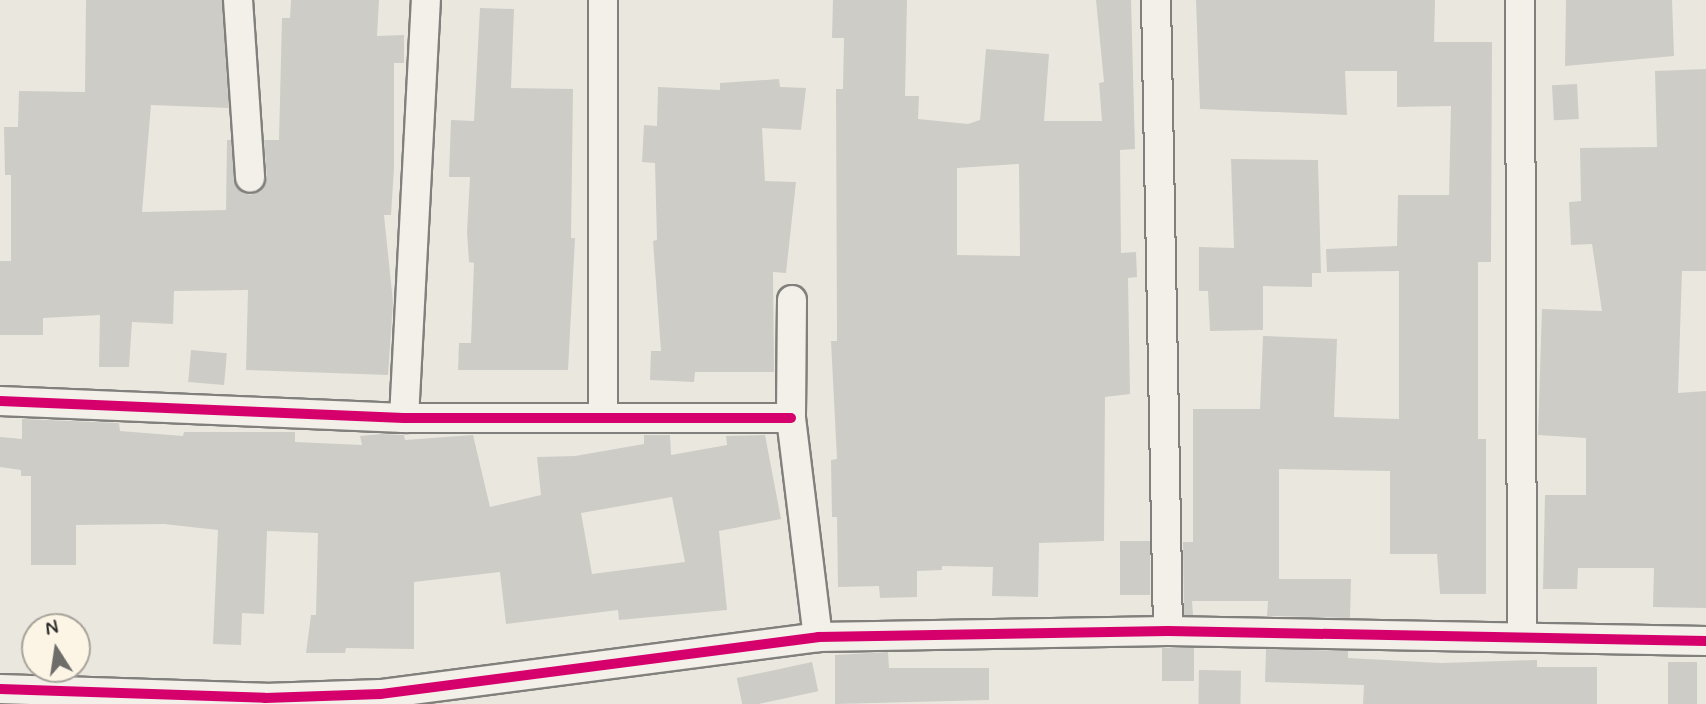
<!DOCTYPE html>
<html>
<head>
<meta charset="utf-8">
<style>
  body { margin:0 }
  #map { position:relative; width:1706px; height:704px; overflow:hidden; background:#eae7df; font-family:Mynerve,sans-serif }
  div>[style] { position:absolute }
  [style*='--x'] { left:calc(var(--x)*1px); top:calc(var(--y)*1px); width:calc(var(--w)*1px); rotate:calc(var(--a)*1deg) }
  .building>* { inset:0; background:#ceccc6; transform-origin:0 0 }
  .roads { filter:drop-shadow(2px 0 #81807c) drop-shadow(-2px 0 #81807c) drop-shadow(0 2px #81807c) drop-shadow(0 -2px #81807c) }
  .street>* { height:28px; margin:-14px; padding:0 14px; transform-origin:14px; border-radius:14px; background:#f3f0ea }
  .cycleway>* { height:10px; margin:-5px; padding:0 5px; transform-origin:5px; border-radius:5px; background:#d6006c }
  span { translate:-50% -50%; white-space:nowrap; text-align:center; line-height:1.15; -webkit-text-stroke:7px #fcf5e5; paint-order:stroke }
  .north { position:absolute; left:21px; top:613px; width:70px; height:70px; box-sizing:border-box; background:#fcf5e5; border:2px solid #a8a49b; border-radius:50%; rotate:348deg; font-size:19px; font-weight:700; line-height:28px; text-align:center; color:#2b2b2b }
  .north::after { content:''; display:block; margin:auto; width:24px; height:32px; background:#6e6d6a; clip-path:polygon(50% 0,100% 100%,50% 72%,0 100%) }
</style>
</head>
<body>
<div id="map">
  <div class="building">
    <div style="clip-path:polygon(86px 0,222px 0,229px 108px,151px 105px,142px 212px,226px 210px,227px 140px,231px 140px,236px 187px,250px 195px,260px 191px,267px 178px,264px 140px,279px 140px,282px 18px,290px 18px,291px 0,379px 0,377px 36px,404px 35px,404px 63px,394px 63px,394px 168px,391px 215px,384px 215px,393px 302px,388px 375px,246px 370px,248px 290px,174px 291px,173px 324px,132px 322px,129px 367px,99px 367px,100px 315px,43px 318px,43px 335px,0 335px,0 261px,11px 261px,11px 175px,5px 175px,4px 127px,18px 127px,19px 91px,85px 92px)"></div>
    <div style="clip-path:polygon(evenodd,833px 0,907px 0,905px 96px,919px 96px,918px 119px,968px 124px,980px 120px,986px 49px,1049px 54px,1044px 121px,1102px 121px,1099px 83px,1104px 82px,1096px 0,1131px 0,1135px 149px,1120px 150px,1121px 253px,1136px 252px,1137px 277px,1128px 278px,1130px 394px,1105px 397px,1104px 541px,1039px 543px,1038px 597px,992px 596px,993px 567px,942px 566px,942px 570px,917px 571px,917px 597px,880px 598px,879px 586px,838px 587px,837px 517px,832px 517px,831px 460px,837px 459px,831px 341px,837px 341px,836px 89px,843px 89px,844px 38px,832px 38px,833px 0,1019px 164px,1020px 256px,957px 255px,957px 168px,1019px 164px)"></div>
    <div style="clip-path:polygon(1196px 0,1435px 0,1434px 42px,1492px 42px,1491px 262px,1478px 262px,1478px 439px,1486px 439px,1486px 594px,1440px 594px,1437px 554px,1390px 554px,1390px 471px,1279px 469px,1279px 579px,1351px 579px,1350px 618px,1267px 616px,1268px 601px,1192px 601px,1193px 615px,1184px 615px,1183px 542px,1193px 542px,1193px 409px,1260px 409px,1263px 336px,1337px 339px,1334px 417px,1399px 419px,1399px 271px,1327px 272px,1326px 249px,1397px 246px,1398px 195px,1449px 195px,1451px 106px,1397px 107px,1397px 71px,1345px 71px,1347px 115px,1200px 109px)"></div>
    <div style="clip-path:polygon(1566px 0,1672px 0,1674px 56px,1565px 66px)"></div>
    <div style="clip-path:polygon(480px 8px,514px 9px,511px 88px,573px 89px,571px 238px,575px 238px,568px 370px,458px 370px,459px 343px,471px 343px,474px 263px,469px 262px,467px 232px,470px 177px,449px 177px,451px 120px,474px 121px)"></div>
    <div style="clip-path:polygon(1706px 69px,1706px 271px,1682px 271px,1678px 393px,1706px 391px,1706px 608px,1653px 607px,1654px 568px,1578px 568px,1577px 589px,1543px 589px,1545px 495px,1586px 495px,1586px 438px,1538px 435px,1542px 309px,1602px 311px,1592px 244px,1571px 245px,1569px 202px,1581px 201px,1580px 148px,1657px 147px,1655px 71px)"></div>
    <div style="clip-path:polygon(779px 79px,780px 87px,806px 88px,801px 130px,762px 128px,765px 181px,796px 182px,786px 273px,773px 272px,774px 372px,695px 372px,694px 382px,650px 380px,651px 351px,661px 351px,653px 241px,657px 240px,655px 163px,642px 162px,644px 125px,657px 126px,658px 87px,720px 90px,720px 83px)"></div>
    <div style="left:1577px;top:84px;width:35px;height:25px;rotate:87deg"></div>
    <div style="clip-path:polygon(1231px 159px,1318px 160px,1321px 273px,1312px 273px,1312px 287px,1263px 286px,1263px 330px,1210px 331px,1208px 291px,1199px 291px,1199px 247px,1234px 248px)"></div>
    <div style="left:191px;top:350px;width:36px;height:32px;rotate:5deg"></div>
    <div style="clip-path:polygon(evenodd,22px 419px,119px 423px,120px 431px,183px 436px,184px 432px,295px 432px,295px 442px,362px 445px,360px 436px,381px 434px,404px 435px,405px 440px,473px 435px,490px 507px,541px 495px,537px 457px,575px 456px,644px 444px,644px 435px,670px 435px,671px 455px,727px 445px,726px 436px,765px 435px,781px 519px,719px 531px,727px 610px,619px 620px,618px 610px,506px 624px,500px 572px,414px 582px,414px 649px,346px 648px,345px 653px,306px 653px,311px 615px,316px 615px,318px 533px,267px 531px,264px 614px,242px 613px,241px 645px,213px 644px,218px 530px,164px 524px,76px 525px,76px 565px,31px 565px,31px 476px,21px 476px,21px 470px,0 467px,0 437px,22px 439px,22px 419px,672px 497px,685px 562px,592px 574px,581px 513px,672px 497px)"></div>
    <div style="left:1120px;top:541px;width:30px;height:54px"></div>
    <div style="left:1162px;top:648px;width:32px;height:33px"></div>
    <div style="clip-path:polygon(1266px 649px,1348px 651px,1348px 658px,1441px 663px,1537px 660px,1537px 667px,1597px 667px,1597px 704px,1363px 704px,1364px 685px,1265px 682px)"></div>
    <div style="clip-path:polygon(888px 652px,889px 668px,989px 668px,989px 700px,835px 704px,835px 655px)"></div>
    <div style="left:812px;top:662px;width:30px;height:77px;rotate:78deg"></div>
    <div style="left:1668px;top:662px;width:29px;height:42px"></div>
    <div style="left:1199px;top:670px;width:42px;height:34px;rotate:1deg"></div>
  </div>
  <div class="roads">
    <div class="street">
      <div style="--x:238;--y:0;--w:178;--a:86.1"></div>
      <div style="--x:1156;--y:0;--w:631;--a:88.91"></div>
      <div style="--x:1520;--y:0;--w:637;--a:89.82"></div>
      <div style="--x:792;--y:300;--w:118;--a:90.5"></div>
      <div style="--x:791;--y:418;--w:221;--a:83"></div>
      <div style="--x:0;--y:401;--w:404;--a:2.4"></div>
      <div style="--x:404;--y:418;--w:387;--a:0"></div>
      <div style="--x:603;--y:416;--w:416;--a:-90"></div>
      <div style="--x:404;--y:418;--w:419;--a:-87"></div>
      <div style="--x:0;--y:689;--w:265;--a:1.9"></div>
      <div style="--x:265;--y:698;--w:116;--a:-2"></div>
      <div style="--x:381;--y:694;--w:441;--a:-7.4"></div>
      <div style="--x:818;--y:637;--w:350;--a:-1"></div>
      <div style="--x:1168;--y:631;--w:538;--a:1.06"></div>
    </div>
  </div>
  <div class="cycleway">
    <div style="--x:0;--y:401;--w:404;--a:2.4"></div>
    <div style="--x:404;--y:418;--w:387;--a:0"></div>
    <div style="--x:0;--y:689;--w:265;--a:1.9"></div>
    <div style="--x:265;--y:698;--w:116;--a:-2"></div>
    <div style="--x:381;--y:694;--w:441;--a:-7.4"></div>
    <div style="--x:818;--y:637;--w:350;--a:-1"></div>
    <div style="--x:1168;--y:631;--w:538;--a:1.06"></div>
  </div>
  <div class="north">N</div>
</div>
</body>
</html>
